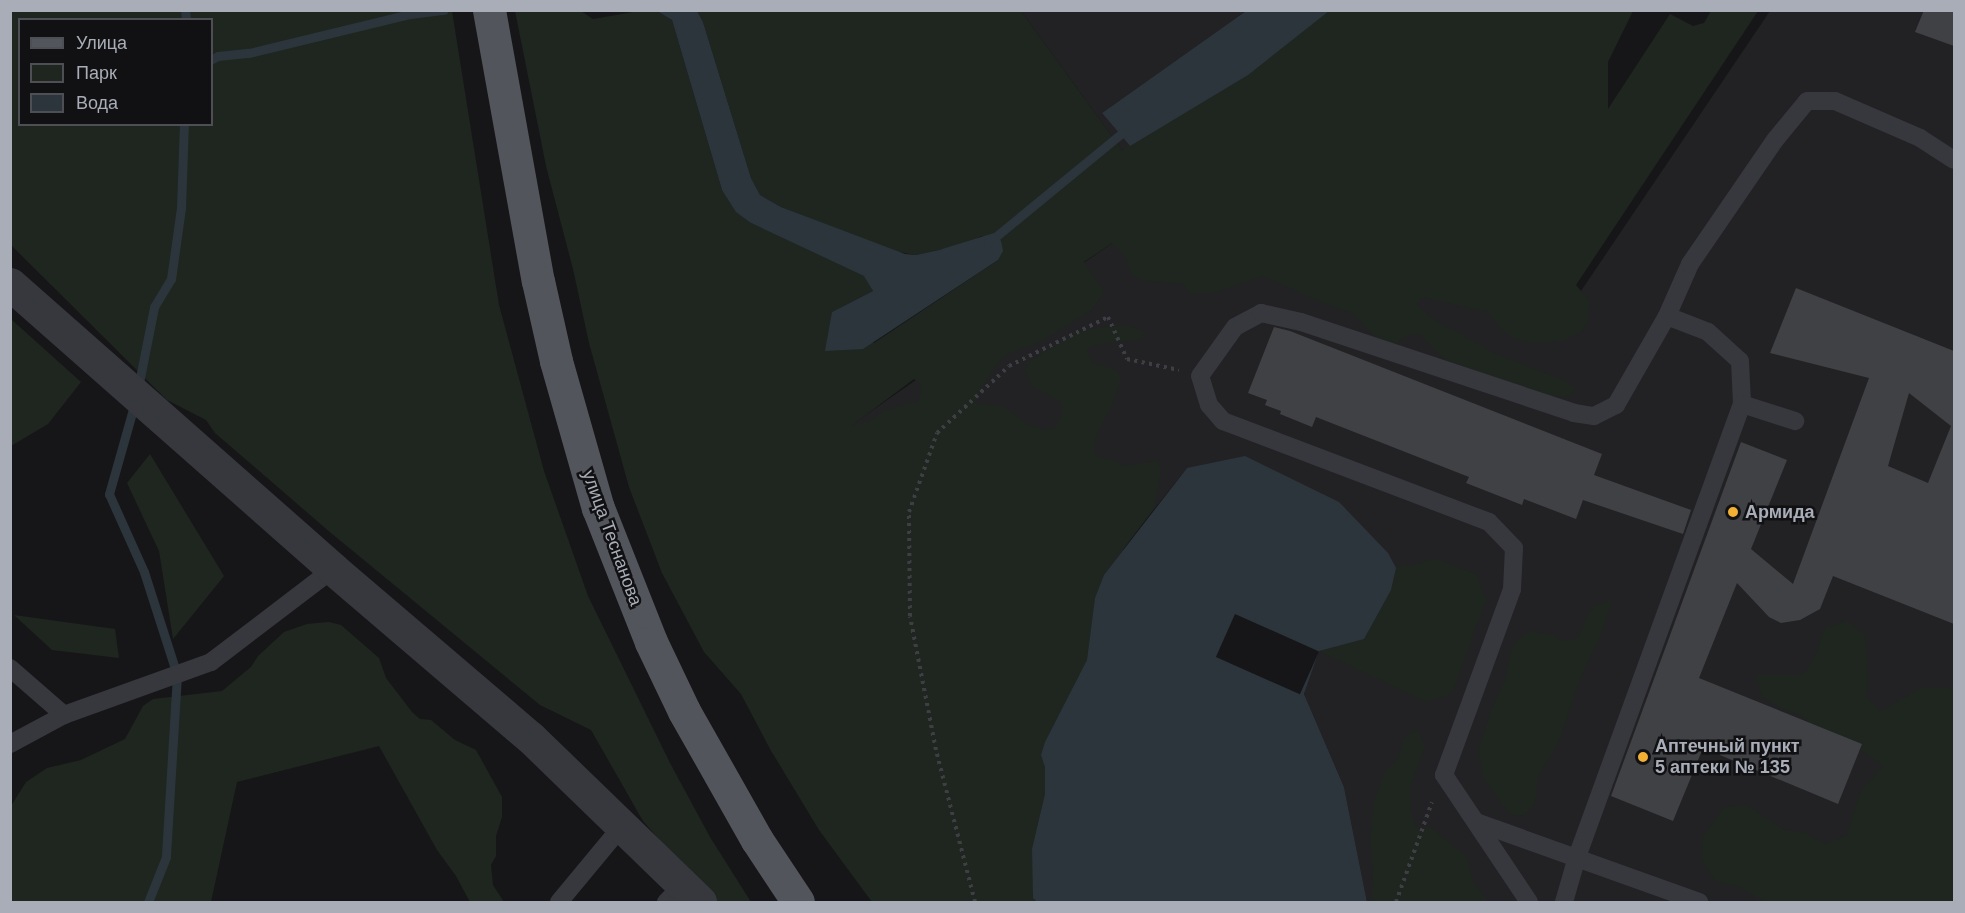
<!DOCTYPE html>
<html>
<head>
<meta charset="utf-8">
<style>
  body { margin:0 }
  #map { position:relative; width:1965px; height:913px; overflow:hidden; background:#161618; font-family:Arial,sans-serif }
  div>[style] { position:absolute }
  [style*='--x'] { left:calc(var(--x)*1px); top:calc(var(--y)*1px); width:calc(var(--w)*1px); rotate:calc(var(--a)*1deg) }
  .built>* { inset:0; background:#222225 }
  .green>* { inset:0; background:#1e261f }
  .water>* { inset:0; background:#2c353c }
  .pier>* { inset:0; background:#161618; transform-origin:0 0 }
  .stream>* { height:9px; margin:-4.5px; padding:0 4.5px; transform-origin:4.5px; border-radius:4.5px; background:#2c353c }
  .building>* { inset:0; background:#404145 }
  .path>* { height:4px; margin-top:-2px; transform-origin:0; background:repeating-linear-gradient(90deg,#3d3f44 0 3px,transparent 0 7.5px) }
  .lane>* { height:18px; margin:-9px; padding:0 9px; transform-origin:9px; border-radius:9px; background:#37383d }
  .street>* { height:33px; margin:-16.5px; padding:0 16.5px; transform-origin:16.5px; border-radius:16.5px; background:#37383d }
  .primary>* { height:33px; margin:-16.5px; padding:0 16.5px; transform-origin:16.5px; border-radius:16.5px; background:#53555c }
  .dots>* { width:16px; height:16px; translate:-50% -50%; box-sizing:border-box; border:3px solid #111113; border-radius:50% }
  span { translate:-50% -50%; white-space:nowrap; text-align:center; line-height:1.15; -webkit-text-stroke:5px #111113; paint-order:stroke }
  .poi-label { font-size:18px; color:#a8adb8; font-weight:700 }
  .left { translate:0 -50%; text-align:left }
  .street-label { font-size:18px; color:#a8adb8 }
  .frame { position:absolute; inset:0; border:12px solid #a8adb8; pointer-events:none }
  .legend { position:absolute; left:18px; top:18px; width:195px; height:108px; box-sizing:border-box; background:#111113; border:2px solid #4d4f55; margin:0; padding:8px 10px; list-style:none; font-size:18px; color:#a8adb8 }
  .legend li { display:flex; align-items:center; gap:12px; height:30px }
  .legend b { width:30px; border:2px solid #4d4f55 }
</style>
</head>
<body>
<div id="map">
  <div class="built">
    <div style="clip-path:polygon(1021px 11px,1246px 11px,1102px 113px,1130px 146px,1122px 150px)"></div>
    <div style="clip-path:polygon(1770px 11px,1954px 11px,1954px 902px,1367px 902px,1344px 787px,1304px 694px,1319px 651px,1187px 468px,1124px 547px,1033px 898px,1037px 902px,954px 902px,850px 426px,1128px 232px,1558px 325px)"></div>
  </div>
  <div class="green">
    <div style="clip-path:polygon(evenodd,10px 11px,452px 11px,499px 305px,544px 471px,588px 596px,670px 763px,710px 837px,751px 902px,717px 902px,688px 873px,643px 821px,591px 730px,540px 705px,331px 533px,215px 433px,206px 420px,167px 400px,11px 245px,10px 11px,20px 20px,212px 20px,212px 124px,20px 124px,20px 20px)"></div>
    <div style="clip-path:polygon(evenodd,515px 11px,581px 11px,593px 19px,639px 11px,657px 11px,672px 20px,722px 190px,751px 223px,865px 276px,873px 291px,832px 312px,874px 343px,998px 260px,982px 236px,962px 245px,916px 255px,894px 251px,781px 207px,760px 195px,751px 178px,703px 22px,697px 11px,1021px 11px,1122px 150px,1329px 11px,1633px 11px,1608px 62px,1608px 109px,1670px 14px,1693px 26px,1704px 23px,1711px 11px,1758px 11px,1576px 285px,1590px 302px,1587px 323px,1581px 332px,1563px 341px,1532px 343px,1512px 337px,1502px 330px,1488px 312px,1422px 297px,1417px 305px,1433px 319px,1498px 355px,1565px 381px,1574px 388px,1569px 397px,1548px 396px,1445px 360px,1421px 335px,1411px 334px,1401px 339px,1395px 347px,1384px 346px,1352px 313px,1330px 306px,1263px 276px,1213px 293px,1190px 293px,1183px 284px,1141px 280px,1132px 275px,1124px 254px,1112px 243px,1084px 262px,1104px 292px,1092px 310px,1040px 342px,1007px 354px,996px 365px,976px 397px,977px 404px,1003px 406px,1029px 425px,1045px 430px,1054px 428px,1059px 421px,1063px 412px,1061px 402px,1032px 386px,1025px 370px,1028px 362px,1084px 329px,1128px 325px,1144px 332px,1141px 339px,1095px 345px,1087px 349px,1093px 364px,1110px 367px,1117px 371px,1121px 379px,1112px 405px,1095px 438px,1094px 453px,1100px 458px,1116px 461px,1123px 466px,1157px 461px,1161px 469px,1155px 507px,1104px 575px,1095px 598px,1087px 660px,1045px 742px,1041px 755px,1045px 767px,1045px 794px,1032px 849px,1033px 898px,1037px 902px,872px 902px,819px 830px,770px 749px,741px 694px,704px 652px,662px 573px,629px 487px,589px 343px,573px 269px,546px 166px,515px 11px,914px 379px,921px 384px,921px 393px,918px 401px,883px 411px,868px 422px,851px 426px,914px 379px)"></div>
    <div style="clip-path:polygon(11px 319px,81px 382px,48px 424px,11px 446px)"></div>
    <div style="clip-path:polygon(150px 454px,224px 576px,173px 639px,159px 551px,127px 483px)"></div>
    <div style="clip-path:polygon(1437px 559px,1477px 575px,1486px 600px,1453px 690px,1448px 695px,1427px 702px,1319px 651px,1364px 639px,1391px 590px,1396px 568px)"></div>
    <div style="clip-path:polygon(1612px 600px,1600px 636px,1578px 683px,1558px 744px,1538px 775px,1535px 804px,1525px 815px,1516px 816px,1509px 813px,1484px 779px,1478px 751px,1492px 708px,1504px 683px,1511px 651px,1516px 642px,1530px 631px,1555px 636px,1561px 641px,1578px 638px,1589px 613px,1595px 606px)"></div>
    <div style="clip-path:polygon(14px 615px,115px 629px,119px 658px,52px 650px)"></div>
    <div style="clip-path:polygon(1847px 621px,1865px 635px,1868px 675px,1866px 696px,1880px 712px,1921px 688px,1944px 687px,1954px 690px,1954px 902px,1766px 902px,1737px 886px,1715px 881px,1703px 862px,1702px 838px,1724px 807px,1747px 805px,1784px 830px,1806px 833px,1825px 844px,1847px 835px,1862px 789px,1884px 766px,1856px 747px,1817px 732px,1801px 715px,1781px 708px,1762px 697px,1756px 675px,1803px 675px,1816px 654px,1825px 628px)"></div>
    <div style="clip-path:polygon(329px 622px,341px 625px,379px 658px,386px 678px,412px 712px,420px 719px,431px 720px,455px 740px,476px 750px,481px 759px,502px 797px,502px 817px,496px 836px,496px 856px,491px 865px,493px 885px,504px 902px,470px 902px,456px 876px,437px 850px,379px 746px,237px 782px,211px 902px,11px 902px,11px 806px,26px 782px,47px 768px,81px 760px,125px 739px,143px 706px,153px 699px,222px 691px,251px 667px,258px 656px,284px 632px,307px 624px)"></div>
    <div style="clip-path:polygon(1419px 731px,1425px 746px,1410px 787px,1411px 811px,1415px 825px,1422px 830px,1430px 827px,1467px 857px,1473px 881px,1488px 902px,1371px 902px,1373px 881px,1370px 834px,1375px 797px,1385px 772px,1398px 759px,1403px 740px,1410px 733px)"></div>
  </div>
  <div class="water">
    <div style="clip-path:polygon(697px 11px,703px 22px,751px 178px,760px 195px,781px 207px,905px 254px,916px 255px,939px 250px,994px 233px,1001px 241px,1003px 251px,998px 260px,863px 349px,825px 351px,832px 312px,873px 291px,864px 276px,751px 223px,736px 212px,722px 190px,672px 20px,657px 11px)"></div>
    <div style="clip-path:polygon(1246px 11px,1329px 11px,1248px 75px,1130px 146px,1102px 113px)"></div>
    <div style="clip-path:polygon(1245px 456px,1339px 502px,1388px 553px,1396px 568px,1391px 590px,1364px 639px,1319px 651px,1304px 694px,1344px 787px,1367px 902px,1037px 902px,1033px 898px,1032px 849px,1045px 794px,1045px 767px,1041px 755px,1045px 742px,1087px 660px,1095px 598px,1104px 575px,1187px 468px)"></div>
  </div>
  <div class="pier">
    <div style="left:1235px;top:614px;width:92px;height:47px;rotate:24deg"></div>
  </div>
  <div class="stream">
    <div style="--x:185;--y:10;--w:10;--a:84"></div>
    <div style="--x:212;--y:59;--w:7;--a:-27"></div>
    <div style="--x:218;--y:56;--w:31;--a:-6"></div>
    <div style="--x:249;--y:53;--w:166;--a:-13.6"></div>
    <div style="--x:410;--y:14;--w:34;--a:-7"></div>
    <div style="--x:988;--y:243;--w:181;--a:-39.4"></div>
    <div style="--x:138;--y:388;--w:83;--a:-78.8"></div>
    <div style="--x:154;--y:307;--w:33;--a:-59"></div>
    <div style="--x:171;--y:279;--w:72;--a:-82"></div>
    <div style="--x:181;--y:208;--w:84;--a:-88"></div>
    <div style="--x:135;--y:402;--w:96;--a:105.8"></div>
    <div style="--x:109;--y:494;--w:85;--a:65.8"></div>
    <div style="--x:144;--y:572;--w:108;--a:72.2"></div>
    <div style="--x:177;--y:675;--w:182;--a:93.5"></div>
    <div style="--x:166;--y:857;--w:48;--a:111.8"></div>
  </div>
  <div class="building">
    <div style="clip-path:polygon(1924px 10px,1954px 10px,1954px 46px,1915px 32px)"></div>
    <div style="clip-path:polygon(evenodd,1796px 288px,1954px 351px,1954px 624px,1833px 576px,1820px 609px,1800px 620px,1781px 623px,1769px 617px,1737px 583px,1699px 678px,1862px 744px,1838px 804px,1703px 748px,1673px 821px,1611px 796px,1741px 442px,1787px 460px,1751px 549px,1793px 584px,1869px 378px,1770px 353px,1796px 288px,1909px 393px,1951px 426px,1928px 483px,1888px 466px,1909px 393px)"></div>
    <div style="clip-path:polygon(1274px 327px,1290px 331px,1602px 454px,1594px 475px,1691px 510px,1683px 534px,1583px 500px,1576px 519px,1524px 499px,1522px 505px,1466px 483px,1469px 477px,1316px 417px,1312px 427px,1280px 414px,1281px 411px,1265px 405px,1267px 400px,1248px 393px)"></div>
  </div>
  <div class="path">
    <div style="--x:975;--y:902;--w:157;--a:-104.4"></div>
    <div style="--x:936;--y:750;--w:136;--a:-101"></div>
    <div style="--x:910;--y:616;--w:104;--a:-90.6"></div>
    <div style="--x:909;--y:512;--w:84;--a:-70.5"></div>
    <div style="--x:937;--y:433;--w:98;--a:-42.9"></div>
    <div style="--x:1009;--y:366;--w:110;--a:-26.3"></div>
    <div style="--x:1108;--y:317;--w:46;--a:65.7"></div>
    <div style="--x:1127;--y:359;--w:53;--a:11.9"></div>
    <div style="--x:1396;--y:902;--w:106;--a:-70.2"></div>
  </div>
  <div class="lane">
    <div style="--x:1667;--y:316;--w:44;--a:21.3"></div>
    <div style="--x:1708;--y:332;--w:43;--a:42.2"></div>
    <div style="--x:1740;--y:361;--w:43;--a:87.3"></div>
    <div style="--x:10;--y:668;--w:72;--a:41"></div>
    <div style="--x:10;--y:744;--w:61;--a:-28.2"></div>
    <div style="--x:64;--y:715;--w:156;--a:-19.8"></div>
    <div style="--x:211;--y:662;--w:153;--a:-37.3"></div>
    <div style="--x:1476;--y:822;--w:237;--a:19.7"></div>
    <div style="--x:559;--y:902;--w:99;--a:-50.3"></div>
    <div style="--x:666;--y:902;--w:24;--a:-45"></div>
    <div style="--x:1529;--y:902;--w:153;--a:-123.8"></div>
    <div style="--x:1444;--y:775;--w:198;--a:-69.9"></div>
    <div style="--x:1512;--y:589;--w:41;--a:-87.2"></div>
    <div style="--x:1514;--y:548;--w:36;--a:-134"></div>
    <div style="--x:1489;--y:522;--w:285;--a:-159.2"></div>
    <div style="--x:1223;--y:421;--w:21;--a:-131"></div>
    <div style="--x:1209;--y:405;--w:30;--a:-107"></div>
    <div style="--x:1200;--y:376;--w:60;--a:-54.5"></div>
    <div style="--x:1235;--y:327;--w:30;--a:-28"></div>
    <div style="--x:1261;--y:313;--w:41;--a:12.7"></div>
    <div style="--x:1301;--y:322;--w:288;--a:18.4"></div>
    <div style="--x:1574;--y:413;--w:20;--a:9"></div>
    <div style="--x:1594;--y:416;--w:25;--a:-27"></div>
    <div style="--x:1616;--y:405;--w:103;--a:-60.2"></div>
    <div style="--x:1667;--y:316;--w:57;--a:-66.1"></div>
    <div style="--x:1690;--y:264;--w:150;--a:-55.6"></div>
    <div style="--x:1775;--y:140;--w:50;--a:-50.6"></div>
    <div style="--x:1807;--y:101;--w:28;--a:0"></div>
    <div style="--x:1835;--y:101;--w:93;--a:23.5"></div>
    <div style="--x:1920;--y:138;--w:40;--a:32.9"></div>
    <div style="--x:1564;--y:902;--w:47;--a:-73.9"></div>
    <div style="--x:1577;--y:857;--w:482;--a:-70"></div>
    <div style="--x:1742;--y:404;--w:56;--a:17.8"></div>
  </div>
  <div class="street">
    <div style="--x:10;--y:284;--w:431;--a:41.4"></div>
    <div style="--x:333;--y:569;--w:259;--a:40.5"></div>
    <div style="--x:530;--y:737;--w:237;--a:44.1"></div>
  </div>
  <div class="primary">
    <div style="--x:489;--y:10;--w:275;--a:79.8"></div>
    <div style="--x:538;--y:281;--w:82;--a:77.3"></div>
    <div style="--x:556;--y:361;--w:153;--a:74.1"></div>
    <div style="--x:598;--y:508;--w:144;--a:68.4"></div>
    <div style="--x:651;--y:642;--w:76;--a:64.4"></div>
    <div style="--x:684;--y:711;--w:148;--a:60.5"></div>
    <div style="--x:757;--y:840;--w:74;--a:56.5"></div>
  </div>
  <div class="dots">
    <div style="left:1733px;top:512px;background:#f2b134"></div>
    <div style="left:1643px;top:757px;background:#f2b134"></div>
  </div>
  <div class="poi-label">
    <span class="left" style="left:1745px;top:512px">Армида</span>
    <span class="left" style="left:1655px;top:757px">Аптечный пункт<br>5 аптеки № 135</span>
  </div>
  <div class="street-label">
    <span style="left:612px;top:538px;rotate:70deg">улица Теснанова</span>
  </div>
  <div class="frame"></div>
  <ul class="legend">
  <li><b style="height:8px;background:#53555c"></b>Улица</li>
  <li><b style="height:16px;background:#1e261f"></b>Парк</li>
  <li><b style="height:16px;background:#2c353c"></b>Вода</li>
  </ul>
</div>
</body>
</html>
